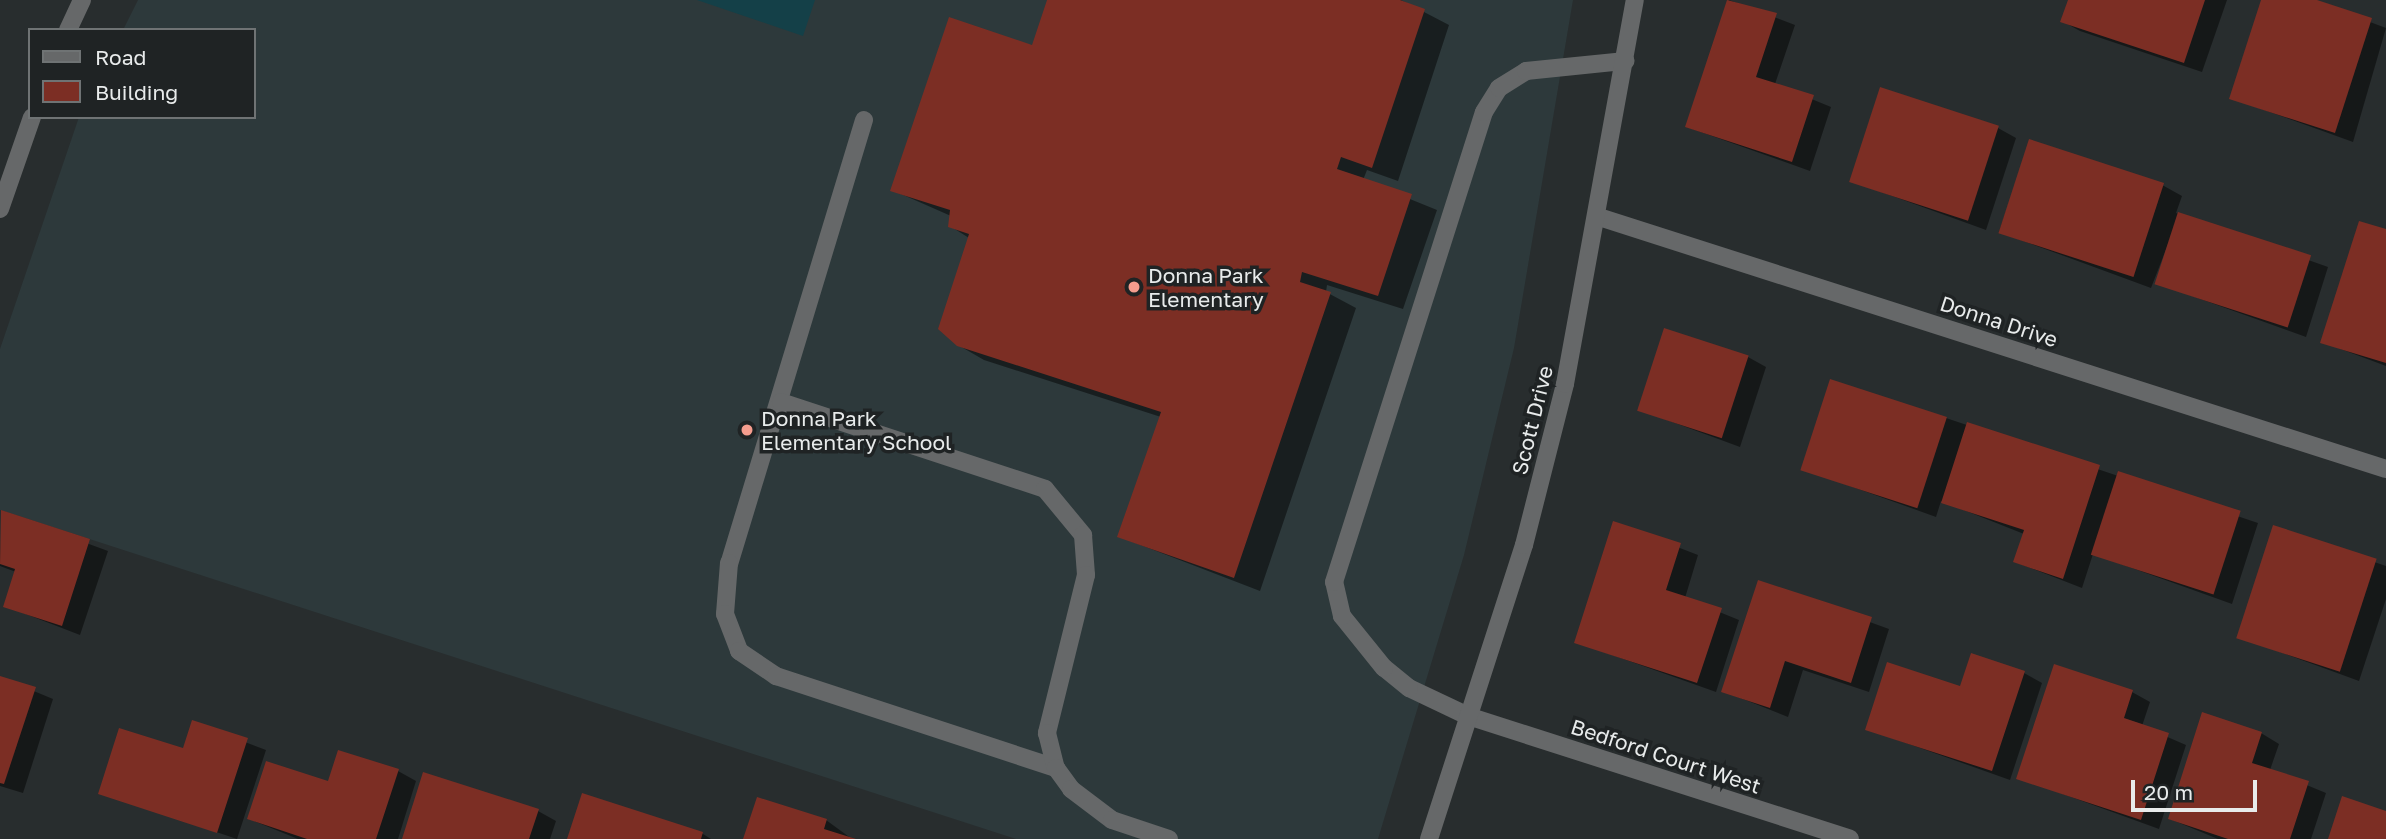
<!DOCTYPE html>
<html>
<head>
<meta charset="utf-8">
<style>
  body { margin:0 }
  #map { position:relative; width:2386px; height:839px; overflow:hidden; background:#282d2e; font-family:"Golos Text",sans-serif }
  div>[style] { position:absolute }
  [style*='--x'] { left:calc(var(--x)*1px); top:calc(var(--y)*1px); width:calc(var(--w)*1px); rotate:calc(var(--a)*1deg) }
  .built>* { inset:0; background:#2d393b }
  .green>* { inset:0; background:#144048 }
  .shadow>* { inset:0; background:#0007 }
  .building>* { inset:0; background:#7c2e24; transform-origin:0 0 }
  .lane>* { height:18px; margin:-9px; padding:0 9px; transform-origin:9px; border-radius:9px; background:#666869 }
  .street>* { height:18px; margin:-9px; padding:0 9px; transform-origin:9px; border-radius:9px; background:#666869 }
  .dots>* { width:19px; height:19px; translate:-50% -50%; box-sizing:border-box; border:4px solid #1f2324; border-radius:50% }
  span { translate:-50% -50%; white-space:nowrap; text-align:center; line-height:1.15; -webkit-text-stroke:7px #1f2324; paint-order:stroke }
  .poi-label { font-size:21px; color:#e8ebeb }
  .left { translate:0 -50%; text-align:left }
  .street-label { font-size:21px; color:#e8ebeb }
  .legend { position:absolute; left:28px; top:28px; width:228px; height:91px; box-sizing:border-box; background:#1f2324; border:2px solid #6f7374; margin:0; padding:9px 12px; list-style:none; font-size:21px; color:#e8ebeb }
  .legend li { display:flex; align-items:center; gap:14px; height:35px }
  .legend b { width:35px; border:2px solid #6f7374 }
  .scale { position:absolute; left:2131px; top:780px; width:126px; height:32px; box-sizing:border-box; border:4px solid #e8ebeb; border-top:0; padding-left:9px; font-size:21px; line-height:24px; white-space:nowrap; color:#e8ebeb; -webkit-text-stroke:5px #1f2324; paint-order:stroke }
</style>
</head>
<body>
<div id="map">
  <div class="built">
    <div style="clip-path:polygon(138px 0,1573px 0,1514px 348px,1464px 555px,1378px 839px,1016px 839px,0 510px,0 349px,79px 117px,254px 117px,254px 30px,123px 30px)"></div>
  </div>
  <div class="green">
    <div style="clip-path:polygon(697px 0,815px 0,803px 36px)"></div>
  </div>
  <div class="shadow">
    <div style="clip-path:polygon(1049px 0,1401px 0,1449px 25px,1398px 181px,1367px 170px,1363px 180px,1437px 210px,1403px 309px,1327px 285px,1326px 292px,1356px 308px,1260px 591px,1120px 537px,1161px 417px,984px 360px,958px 345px,969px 238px,950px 226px,951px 216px,892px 190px,1033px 47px)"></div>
    <div style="clip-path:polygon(1729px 0,1795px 25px,1775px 84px,1831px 107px,1810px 171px,1687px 127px)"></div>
    <div style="clip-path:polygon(2069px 0,2227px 0,2202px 72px,2080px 31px,2062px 21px)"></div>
    <div style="clip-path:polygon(2263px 0,2311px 0,2386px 28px,2353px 142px,2231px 98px)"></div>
    <div style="clip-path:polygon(1998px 128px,2016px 138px,1986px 230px,1851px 181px)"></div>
    <div style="clip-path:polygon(2030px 141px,2164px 186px,2182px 196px,2176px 213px,2328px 267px,2306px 337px,2156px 283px,2172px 234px,2151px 288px,1999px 232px)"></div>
    <div style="clip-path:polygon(2386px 231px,2386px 366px,2322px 342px)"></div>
    <div style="clip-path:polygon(1748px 357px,1766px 367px,1740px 447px,1640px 410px)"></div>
    <div style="clip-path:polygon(1946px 418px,2258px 523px,2232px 604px,2093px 554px,2082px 588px,2015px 562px,2024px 534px,1941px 501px,1936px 517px,1803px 469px)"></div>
    <div style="clip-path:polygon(2px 512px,108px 551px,80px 635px,5px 606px,16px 572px,0 566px)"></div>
    <div style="clip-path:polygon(1615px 523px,1698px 555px,1685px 598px,1739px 620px,1716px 692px,1576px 642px)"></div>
    <div style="clip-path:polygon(2274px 528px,2386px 566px,2386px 599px,2359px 681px,2239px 637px)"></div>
    <div style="clip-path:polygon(1759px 582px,1889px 629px,1869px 692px,1803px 670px,1788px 717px,1723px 691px)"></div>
    <div style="clip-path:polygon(2024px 673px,2042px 683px,2010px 780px,1867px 729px,1961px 688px)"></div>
    <div style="clip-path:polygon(0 677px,53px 699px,23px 793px,0 786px)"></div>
    <div style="clip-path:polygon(2132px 692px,2150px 702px,2142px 726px,2186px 745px,2159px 829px,2019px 778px)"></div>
    <div style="clip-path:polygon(193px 722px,266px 750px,237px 839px,100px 793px,184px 750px)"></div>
    <div style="clip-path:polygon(2261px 733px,2279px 744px,2270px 770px,2326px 793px,2311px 839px,2218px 839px,2170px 819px)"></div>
    <div style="clip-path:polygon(398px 771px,416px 781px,398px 839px,298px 839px,249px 819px,329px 783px)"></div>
    <div style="clip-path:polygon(583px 795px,703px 834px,711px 839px,569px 839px)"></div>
    <div style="clip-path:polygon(538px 811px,556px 821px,550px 839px,403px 839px)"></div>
    <div style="clip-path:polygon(826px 820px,852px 839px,745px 839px)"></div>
  </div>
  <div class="building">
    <div style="clip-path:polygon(1047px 0,1400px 0,1425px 9px,1372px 168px,1341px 157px,1337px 169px,1412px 194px,1378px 296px,1302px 272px,1300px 282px,1331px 292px,1234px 578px,1117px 537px,1161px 412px,957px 346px,938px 329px,969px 234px,948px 227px,950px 210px,890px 191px,949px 17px,1032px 45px)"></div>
    <div style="clip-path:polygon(1727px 0,1777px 13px,1756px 77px,1814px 95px,1792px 162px,1685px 127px)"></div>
    <div style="clip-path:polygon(2068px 0,2205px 0,2184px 63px,2060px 22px)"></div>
    <div style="clip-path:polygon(2261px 0,2317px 0,2372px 18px,2335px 133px,2229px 99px)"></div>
    <div style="left:1880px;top:87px;width:125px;height:100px;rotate:18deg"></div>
    <div style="left:2029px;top:139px;width:142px;height:99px;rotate:18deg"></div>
    <div style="left:2178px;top:212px;width:140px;height:76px;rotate:18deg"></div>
    <div style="clip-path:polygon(2359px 221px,2386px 229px,2386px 363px,2320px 343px)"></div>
    <div style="left:1664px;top:328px;width:89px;height:87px;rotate:18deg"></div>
    <div style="left:1830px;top:379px;width:123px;height:96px;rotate:18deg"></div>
    <div style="clip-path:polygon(1967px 422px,2100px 465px,2063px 579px,2013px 562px,2024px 530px,1941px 503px)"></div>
    <div style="left:2118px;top:471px;width:129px;height:88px;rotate:18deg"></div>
    <div style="clip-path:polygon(1px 510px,90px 539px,62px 626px,3px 607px,15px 569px,0 564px)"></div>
    <div style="clip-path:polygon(1613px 521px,1681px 543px,1666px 590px,1722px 608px,1697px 683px,1574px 643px)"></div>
    <div style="left:2273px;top:525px;width:109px;height:119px;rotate:18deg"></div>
    <div style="clip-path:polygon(1758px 580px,1872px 617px,1851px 683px,1785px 661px,1770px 708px,1721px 692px)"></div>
    <div style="clip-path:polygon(1971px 653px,2025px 671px,1992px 771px,1865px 730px,1887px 662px,1960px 686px)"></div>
    <div style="clip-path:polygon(2054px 664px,2133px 690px,2124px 718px,2169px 733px,2141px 820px,2016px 779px)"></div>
    <div style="clip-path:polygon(0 676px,36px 687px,4px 784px,0 783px)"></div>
    <div style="clip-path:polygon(2202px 712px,2262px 732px,2252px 763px,2309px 781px,2290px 839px,2228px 839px,2168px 819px)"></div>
    <div style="clip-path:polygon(192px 720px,248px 738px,217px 833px,98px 794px,119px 728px,183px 748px)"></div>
    <div style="clip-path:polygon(338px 750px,399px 769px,376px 839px,307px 839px,247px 819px,266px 761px,328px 781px)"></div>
    <div style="clip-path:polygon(423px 772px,539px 809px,529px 839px,402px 839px)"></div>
    <div style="clip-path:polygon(582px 793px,703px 832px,701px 839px,567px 839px)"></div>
    <div style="clip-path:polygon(2342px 796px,2386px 811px,2386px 839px,2328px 839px)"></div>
    <div style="clip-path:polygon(757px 797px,827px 819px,824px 829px,856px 839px,743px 839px)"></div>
  </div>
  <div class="lane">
    <div style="--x:864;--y:120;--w:463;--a:106.9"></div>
    <div style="--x:729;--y:563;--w:51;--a:94.5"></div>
    <div style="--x:725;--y:614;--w:40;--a:69"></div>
    <div style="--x:739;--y:651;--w:45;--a:34"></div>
    <div style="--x:776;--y:676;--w:295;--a:18.2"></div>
    <div style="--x:781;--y:402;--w:278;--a:18.2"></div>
    <div style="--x:1045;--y:489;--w:60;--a:50.4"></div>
    <div style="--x:1083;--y:535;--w:40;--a:85.7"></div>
    <div style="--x:1086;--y:575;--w:163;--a:103.9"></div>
    <div style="--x:1047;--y:733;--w:36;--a:76"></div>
    <div style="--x:1056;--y:768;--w:26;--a:54"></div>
    <div style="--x:1071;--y:789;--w:51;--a:37.1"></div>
    <div style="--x:1112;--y:820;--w:60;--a:18.4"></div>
    <div style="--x:1468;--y:716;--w:65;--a:-154.6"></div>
    <div style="--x:1409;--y:688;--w:32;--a:-141"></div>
    <div style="--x:1384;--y:668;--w:67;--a:-128.9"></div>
    <div style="--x:1342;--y:616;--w:35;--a:-103"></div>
    <div style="--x:1334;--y:582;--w:493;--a:-72.3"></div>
    <div style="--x:1484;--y:112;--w:28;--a:-58"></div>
    <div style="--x:1499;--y:88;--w:32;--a:-32"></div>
    <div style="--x:1526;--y:71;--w:100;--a:-5.8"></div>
  </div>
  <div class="street">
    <div style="--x:68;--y:30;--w:33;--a:-65"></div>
    <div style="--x:0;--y:209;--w:97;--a:-70.8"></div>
    <div style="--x:1599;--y:217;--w:826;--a:17.76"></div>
    <div style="--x:1468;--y:716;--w:401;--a:17.8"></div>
    <div style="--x:1429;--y:839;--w:309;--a:-72.1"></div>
    <div style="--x:1524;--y:545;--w:166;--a:-75.7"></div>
    <div style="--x:1565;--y:384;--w:390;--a:-79.7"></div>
  </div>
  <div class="dots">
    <div style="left:1134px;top:287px;background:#f59d8e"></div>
    <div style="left:747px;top:430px;background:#f59d8e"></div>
  </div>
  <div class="poi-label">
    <span class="left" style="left:1148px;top:287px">Donna Park<br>Elementary</span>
    <span class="left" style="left:761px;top:430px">Donna Park<br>Elementary School</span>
  </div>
  <div class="street-label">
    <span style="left:1999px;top:321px;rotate:18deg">Donna Drive</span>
    <span style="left:1532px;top:420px;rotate:-76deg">Scott Drive</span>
    <span style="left:1666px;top:756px;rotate:18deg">Bedford Court West</span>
  </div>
  <ul class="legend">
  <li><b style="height:9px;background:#666869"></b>Road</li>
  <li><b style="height:19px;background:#7c2e24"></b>Building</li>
  </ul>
  <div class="scale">20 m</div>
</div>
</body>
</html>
